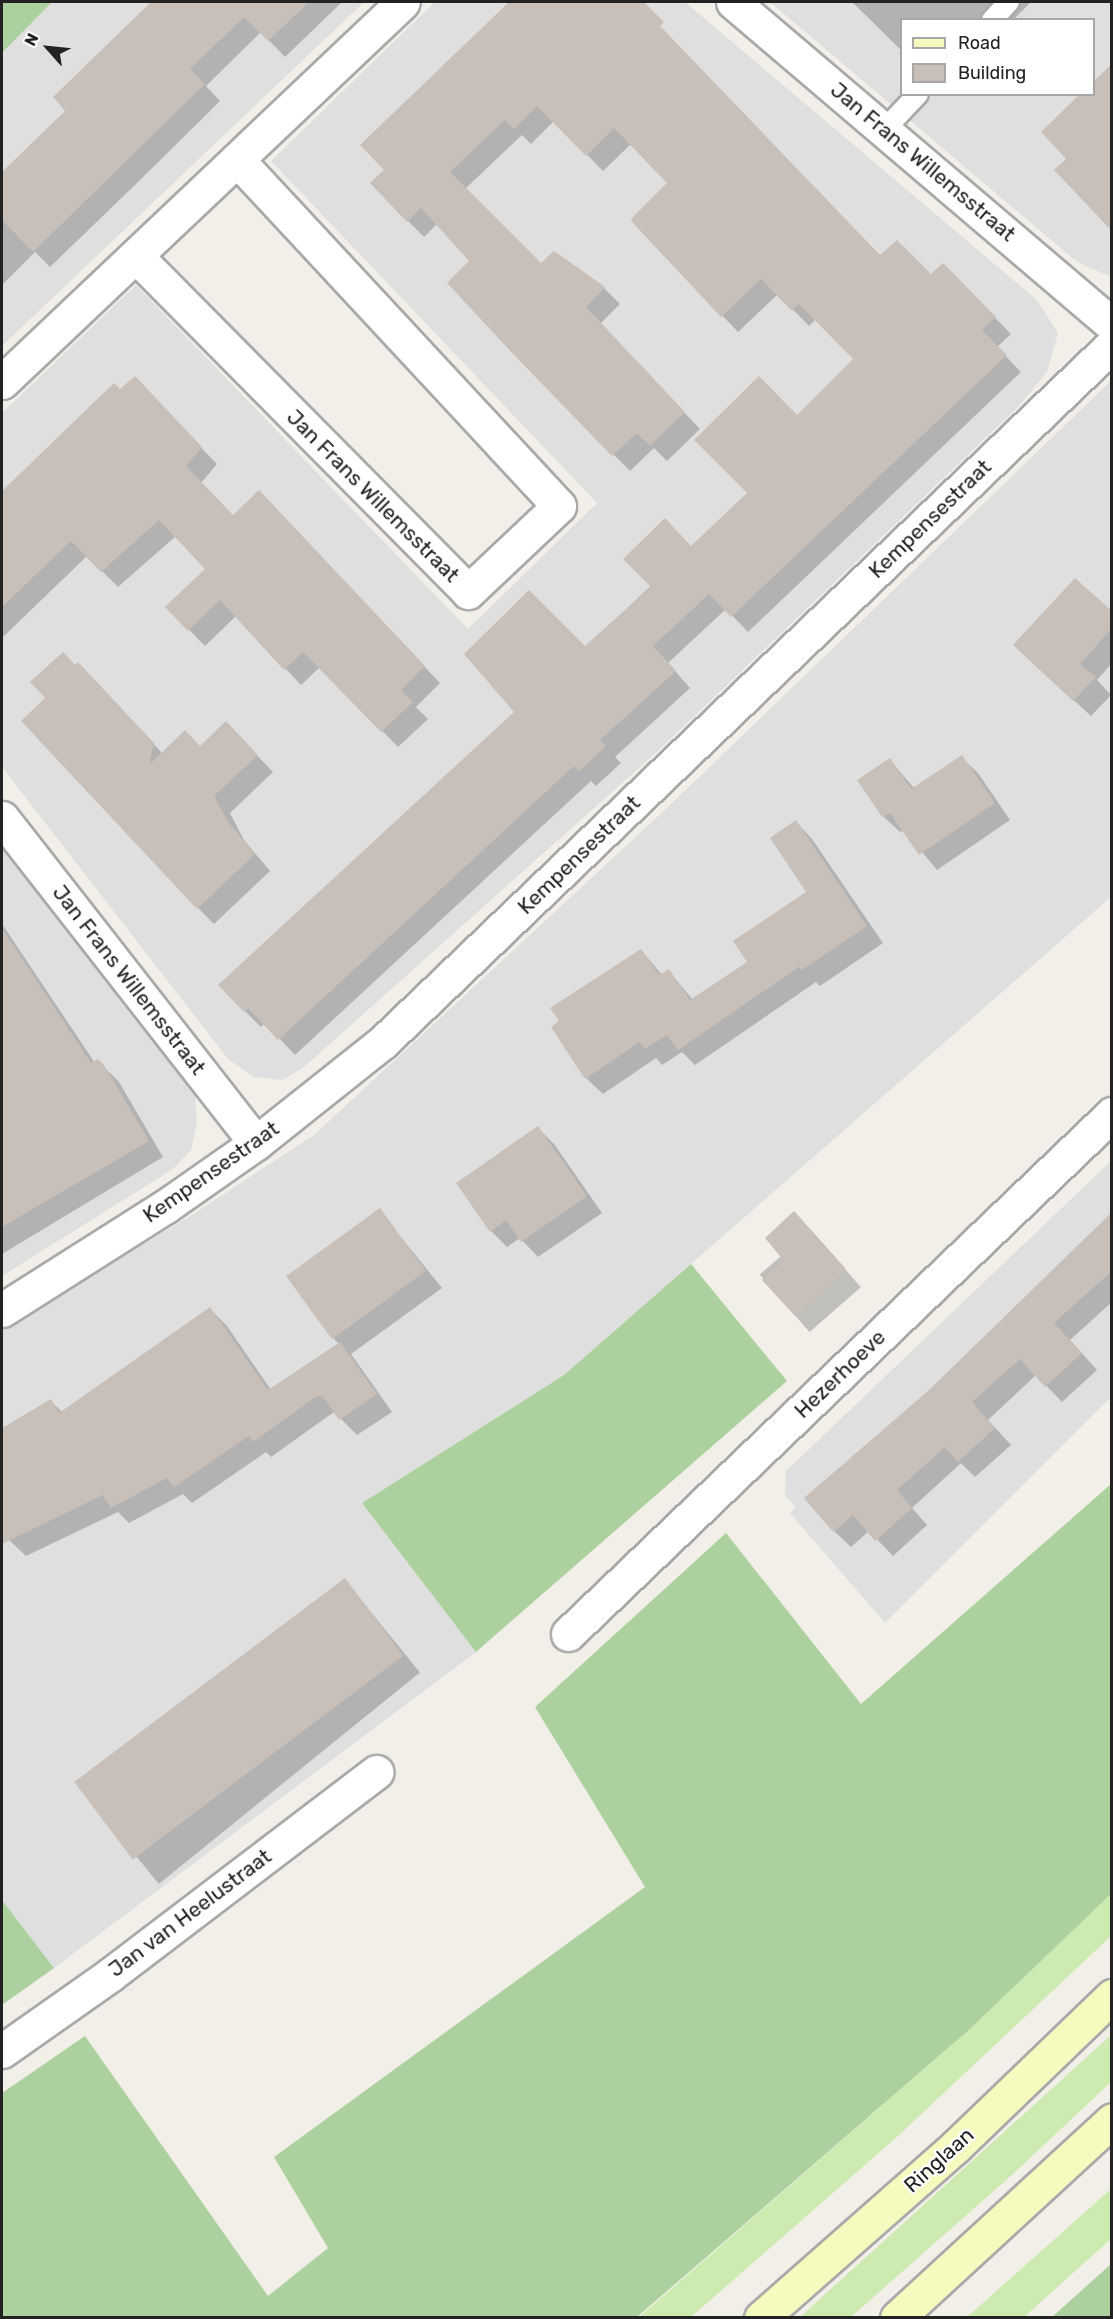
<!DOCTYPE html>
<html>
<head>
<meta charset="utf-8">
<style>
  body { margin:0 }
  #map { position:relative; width:1113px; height:2319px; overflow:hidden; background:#f2efe9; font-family:Rubik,sans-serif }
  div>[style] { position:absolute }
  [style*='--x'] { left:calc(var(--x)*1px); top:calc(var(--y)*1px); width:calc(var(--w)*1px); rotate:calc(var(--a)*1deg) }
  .residential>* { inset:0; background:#e0dfdf }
  .grass>* { inset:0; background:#cdebb0 }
  .forest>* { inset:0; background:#add19e }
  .shadow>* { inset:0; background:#0003; transform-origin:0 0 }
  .building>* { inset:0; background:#c7bfb8; transform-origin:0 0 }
  .roads { filter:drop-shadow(2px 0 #a9a9a9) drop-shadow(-2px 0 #a9a9a9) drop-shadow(0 2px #a9a9a9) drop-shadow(0 -2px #a9a9a9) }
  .lane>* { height:20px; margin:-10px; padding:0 10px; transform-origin:10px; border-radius:10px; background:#fff }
  .street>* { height:33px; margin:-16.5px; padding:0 16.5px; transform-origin:16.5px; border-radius:16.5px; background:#fff }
  .secondary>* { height:33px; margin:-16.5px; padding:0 16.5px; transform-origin:16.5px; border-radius:16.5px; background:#f7fabf }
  span { translate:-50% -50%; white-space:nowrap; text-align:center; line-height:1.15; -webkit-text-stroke:4.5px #fff; paint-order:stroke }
  .street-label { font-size:21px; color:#222 }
  .frame { position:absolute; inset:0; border:3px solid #222; pointer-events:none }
  .legend { position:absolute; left:900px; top:18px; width:195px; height:78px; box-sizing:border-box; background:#fff; border:2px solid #a7a7a7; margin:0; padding:8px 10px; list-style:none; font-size:18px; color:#222 }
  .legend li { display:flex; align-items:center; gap:12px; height:30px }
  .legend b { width:30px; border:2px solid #a7a7a7 }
  .north { position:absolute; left:18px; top:18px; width:60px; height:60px; -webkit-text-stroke:4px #fff; paint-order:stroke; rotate:297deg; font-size:16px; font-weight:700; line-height:24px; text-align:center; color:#222 }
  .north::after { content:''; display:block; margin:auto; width:21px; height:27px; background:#222; clip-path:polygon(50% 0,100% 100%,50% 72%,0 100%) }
</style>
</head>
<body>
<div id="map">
  <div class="residential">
    <div style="clip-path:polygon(52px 2px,364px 2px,2px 346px,2px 53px)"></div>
    <div style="clip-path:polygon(435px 2px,685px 2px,1037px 300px,1058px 333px,1047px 372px,1018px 407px,659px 750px,304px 1067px,283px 1080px,254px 1077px,228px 1059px,2px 767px,2px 413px,136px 285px,468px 629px,597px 503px,271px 161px)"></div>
    <div style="clip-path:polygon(evenodd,770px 2px,1111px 2px,1111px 277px,1077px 262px,770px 2px,902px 20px,1094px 20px,1094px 94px,902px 94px,902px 20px)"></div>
    <div style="clip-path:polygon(1111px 381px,1111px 897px,564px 1375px,362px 1503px,476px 1652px,54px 1968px,2px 1900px,2px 1330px,195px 1213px,314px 1135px,668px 807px)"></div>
    <div style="clip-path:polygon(2px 847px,195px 1095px,197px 1122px,191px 1150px,173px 1169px,2px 1276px)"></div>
    <div style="clip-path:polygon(1111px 1161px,1111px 1397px,885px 1623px,790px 1513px,796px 1507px,785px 1496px,786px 1471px)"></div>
  </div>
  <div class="grass">
    <div style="clip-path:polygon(1111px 1894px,1111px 1936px,898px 2136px,691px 2317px,638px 2318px,970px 2029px)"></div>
    <div style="clip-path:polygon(1111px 2035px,1111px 2082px,1013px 2174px,851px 2317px,800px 2317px)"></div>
    <div style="clip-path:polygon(1111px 2189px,1111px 2239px,1024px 2317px,967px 2317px)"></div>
  </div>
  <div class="forest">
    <div style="clip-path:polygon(2px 2px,52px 2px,2px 53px)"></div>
    <div style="clip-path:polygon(691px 1264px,787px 1381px,476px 1652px,362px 1503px,564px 1375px)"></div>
    <div style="clip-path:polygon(1111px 1484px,1111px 1894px,970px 2029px,637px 2317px,2px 2317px,2px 2093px,85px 2036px,268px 2296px,328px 2248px,274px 2157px,645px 1887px,535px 1707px,726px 1533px,861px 1704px)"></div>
    <div style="clip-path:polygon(2px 1900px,54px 1968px,2px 2005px)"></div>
    <div style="clip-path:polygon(1111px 2264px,1111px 2317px,1052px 2317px)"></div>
  </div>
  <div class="shadow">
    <div style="clip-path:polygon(198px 2px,342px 2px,285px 57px,261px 32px,206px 86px,220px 101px,136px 184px,50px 267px,35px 252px,2px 285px,2px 174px,83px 95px,93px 104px)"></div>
    <div style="clip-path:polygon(511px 2px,612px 2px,881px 257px,931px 276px,943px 265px,1011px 334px,997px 347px,1021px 372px,748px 632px,726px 609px,668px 663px,690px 688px,615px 757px,621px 763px,596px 786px,591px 781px,295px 1055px,265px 1023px,261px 1027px,245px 1011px,585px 648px,749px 493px,797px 416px,855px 359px,816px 319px,809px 326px,778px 294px,738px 332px,634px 222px,669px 183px,631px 144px,603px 171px,554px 121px,531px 144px,522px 135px,465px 189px,541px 265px,604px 288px,620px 304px,600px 324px,700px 429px,667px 461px,654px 448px,630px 471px,614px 455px,449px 283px,471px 261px,437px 224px,424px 237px,408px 221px,386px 170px,362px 145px)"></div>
    <div style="clip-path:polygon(852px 2px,1031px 2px,1013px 20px,902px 20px,902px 51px)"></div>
    <div style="clip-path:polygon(114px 385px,120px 391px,150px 395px,217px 464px,201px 483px,234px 517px,275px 508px,440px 683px,416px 707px,428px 719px,398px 747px,320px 667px,301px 685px,236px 616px,205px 646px,167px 607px,207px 569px,176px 536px,118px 587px,87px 556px,2px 638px,2px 493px)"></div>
    <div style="clip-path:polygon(1112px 613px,1112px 663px,1097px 680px,1111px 695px,1091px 716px,1032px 662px)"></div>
    <div style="clip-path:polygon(75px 667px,94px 680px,163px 754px,201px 748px,226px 723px,273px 772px,230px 813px,244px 840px,270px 871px,214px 924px,198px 908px,47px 698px)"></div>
    <div style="clip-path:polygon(961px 757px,978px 773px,1010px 820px,937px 870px,904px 830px,900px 832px,883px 816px,890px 760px,914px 788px)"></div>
    <div style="clip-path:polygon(796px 822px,812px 839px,883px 943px,820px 986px,816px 982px,695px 1065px,682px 1052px,662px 1065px,656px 1058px,603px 1094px,586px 1078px,641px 950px,662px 975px,668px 970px,693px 1000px,749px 962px,808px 892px)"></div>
    <div style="clip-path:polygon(2px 924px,95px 1063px,98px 1061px,119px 1082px,163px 1157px,2px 1254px)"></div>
    <div style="clip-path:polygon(538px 1128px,554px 1144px,602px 1213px,538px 1257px,520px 1238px,507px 1247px,491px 1231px)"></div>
    <div style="clip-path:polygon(379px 1210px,442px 1288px,351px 1354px,392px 1412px,357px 1435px,334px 1412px,271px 1457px,266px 1452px,192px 1503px,183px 1494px,129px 1523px,118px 1512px,26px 1556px,9px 1540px,2px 1526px,2px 1430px,51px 1401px,63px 1413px,210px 1309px,227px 1326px,271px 1390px,339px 1344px,334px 1339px)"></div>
    <div style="clip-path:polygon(1112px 1214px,1112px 1302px,1070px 1340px,1097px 1370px,1062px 1402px,1036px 1375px,988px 1420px,1011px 1445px,975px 1477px,961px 1463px,912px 1508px,927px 1525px,893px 1556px,869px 1531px,851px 1547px,834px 1531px,929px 1392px)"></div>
    <div style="left:811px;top:1230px;width:76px;height:68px;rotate:49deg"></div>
    <div style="left:345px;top:1580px;width:119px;height:336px;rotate:51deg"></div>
  </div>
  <div class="building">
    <div style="clip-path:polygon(151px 2px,309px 2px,268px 41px,244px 17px,190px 69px,205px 84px,33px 252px,2px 220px,2px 172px,65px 111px,53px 97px)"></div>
    <div style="clip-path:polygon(509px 2px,644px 2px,664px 22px,660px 26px,880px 255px,897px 240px,931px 274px,943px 263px,996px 317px,982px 330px,1007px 355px,731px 617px,709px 594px,653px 646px,676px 671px,600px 740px,606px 746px,579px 771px,574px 766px,278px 1040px,248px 1008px,244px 1012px,218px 985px,514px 712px,464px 654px,529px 590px,585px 646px,651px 587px,623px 559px,665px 518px,691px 546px,747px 493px,694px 440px,759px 376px,797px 415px,853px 359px,799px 304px,792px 311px,761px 279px,721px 317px,633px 223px,631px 219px,667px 183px,614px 128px,586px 156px,537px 106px,514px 129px,505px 120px,450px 172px,541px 263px,554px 251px,605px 287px,586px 307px,685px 412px,650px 446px,637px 433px,612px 456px,516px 357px,447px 283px,469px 261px,421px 208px,407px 222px,370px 183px,384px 170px,360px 145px)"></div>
    <div style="clip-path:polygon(1112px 64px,1112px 231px,1054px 170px,1066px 159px,1041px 132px,1080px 94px,1094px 94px,1094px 81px)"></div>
    <div style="clip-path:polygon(135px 376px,202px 447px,186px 466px,233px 515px,259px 490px,425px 666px,401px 690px,413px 702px,381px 732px,303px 652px,284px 670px,220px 600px,188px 631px,165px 607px,205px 569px,159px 520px,101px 572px,71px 541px,2px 607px,2px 491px,114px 383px,120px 389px)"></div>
    <div style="clip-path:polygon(1075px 578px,1112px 611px,1112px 628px,1080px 664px,1096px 677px,1073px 701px,1013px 645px)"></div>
    <div style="clip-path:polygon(63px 652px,75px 665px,78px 662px,154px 743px,149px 765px,185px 730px,200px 746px,226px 721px,258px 755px,214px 796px,228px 822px,255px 854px,197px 909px,21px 721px,45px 698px,30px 682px)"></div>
    <div style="clip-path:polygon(962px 755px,995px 803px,919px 855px,890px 813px,882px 817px,857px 780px,890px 758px,911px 789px)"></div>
    <div style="clip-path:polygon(796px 820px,867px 926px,802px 970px,799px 967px,678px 1050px,667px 1035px,645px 1049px,640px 1042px,585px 1079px,551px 1027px,559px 1021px,550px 1008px,641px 949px,659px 975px,669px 969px,690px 1000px,747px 962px,733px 941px,806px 892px,770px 838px)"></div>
    <div style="clip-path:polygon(2px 928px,91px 1063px,98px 1059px,104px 1065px,149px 1141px,2px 1227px)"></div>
    <div style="clip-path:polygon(538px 1126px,587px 1196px,521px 1242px,506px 1220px,490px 1232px,456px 1183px)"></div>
    <div style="left:380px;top:1208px;width:78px;height:116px;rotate:54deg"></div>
    <div style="clip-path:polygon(794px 1211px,846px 1269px,795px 1316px,762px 1280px,784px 1261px,765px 1238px)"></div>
    <div style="clip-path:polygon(1112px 1212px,1112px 1271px,1054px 1323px,1082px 1353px,1045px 1387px,1020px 1359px,972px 1402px,995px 1428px,958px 1462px,945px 1447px,897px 1490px,912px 1508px,875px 1541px,853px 1515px,833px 1532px,804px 1498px,928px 1391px)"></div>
    <div style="clip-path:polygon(210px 1307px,268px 1390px,340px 1342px,377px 1394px,339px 1420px,323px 1396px,317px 1396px,253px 1442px,249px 1436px,174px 1487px,167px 1478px,111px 1508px,103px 1495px,2px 1544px,2px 1428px,51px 1399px,59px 1413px)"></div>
    <div style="left:345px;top:1578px;width:97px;height:339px;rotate:53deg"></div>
  </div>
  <div class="roads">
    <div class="lane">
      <div style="--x:992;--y:20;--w:25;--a:-47"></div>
      <div style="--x:885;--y:129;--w:48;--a:-46.7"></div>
    </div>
    <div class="street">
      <div style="--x:733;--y:2;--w:497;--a:40.4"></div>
      <div style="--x:136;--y:256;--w:472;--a:45.3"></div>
      <div style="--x:468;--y:592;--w:125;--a:-43.4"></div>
      <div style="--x:559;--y:506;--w:473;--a:-132.9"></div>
      <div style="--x:2;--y:382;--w:552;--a:-43.46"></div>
      <div style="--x:2;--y:818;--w:412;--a:52"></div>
      <div style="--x:2;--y:1310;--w:194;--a:-32.4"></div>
      <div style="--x:166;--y:1206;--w:110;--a:-35"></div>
      <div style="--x:256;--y:1143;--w:162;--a:-38.5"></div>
      <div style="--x:383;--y:1042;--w:1009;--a:-43.71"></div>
      <div style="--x:568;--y:1634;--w:753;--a:-43.71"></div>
      <div style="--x:2;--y:2051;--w:132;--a:-35.1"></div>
      <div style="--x:110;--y:1975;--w:335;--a:-37.3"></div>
    </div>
    <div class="secondary">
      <div style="--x:761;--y:2318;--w:259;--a:-41.4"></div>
      <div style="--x:955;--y:2147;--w:218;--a:-43.9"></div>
      <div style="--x:897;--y:2318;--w:292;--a:-42.6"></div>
    </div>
  </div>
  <div class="street-label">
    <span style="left:923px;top:162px;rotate:40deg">Jan Frans Willemsstraat</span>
    <span style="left:373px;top:496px;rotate:45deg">Jan Frans Willemsstraat</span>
    <span style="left:930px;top:519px;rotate:-44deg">Kempensestraat</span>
    <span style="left:579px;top:855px;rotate:-44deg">Kempensestraat</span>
    <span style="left:129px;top:980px;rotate:52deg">Jan Frans Willemsstraat</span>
    <span style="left:211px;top:1172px;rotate:-35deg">Kempensestraat</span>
    <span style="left:840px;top:1374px;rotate:-44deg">Hezerhoeve</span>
    <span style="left:190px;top:1913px;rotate:-37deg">Jan van Heelustraat</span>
    <span style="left:939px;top:2160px;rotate:-42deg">Ringlaan</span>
  </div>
  <div class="frame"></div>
  <ul class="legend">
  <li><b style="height:8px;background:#f7fabf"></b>Road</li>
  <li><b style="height:16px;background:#c7bfb8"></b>Building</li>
  </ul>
  <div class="north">N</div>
</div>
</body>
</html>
